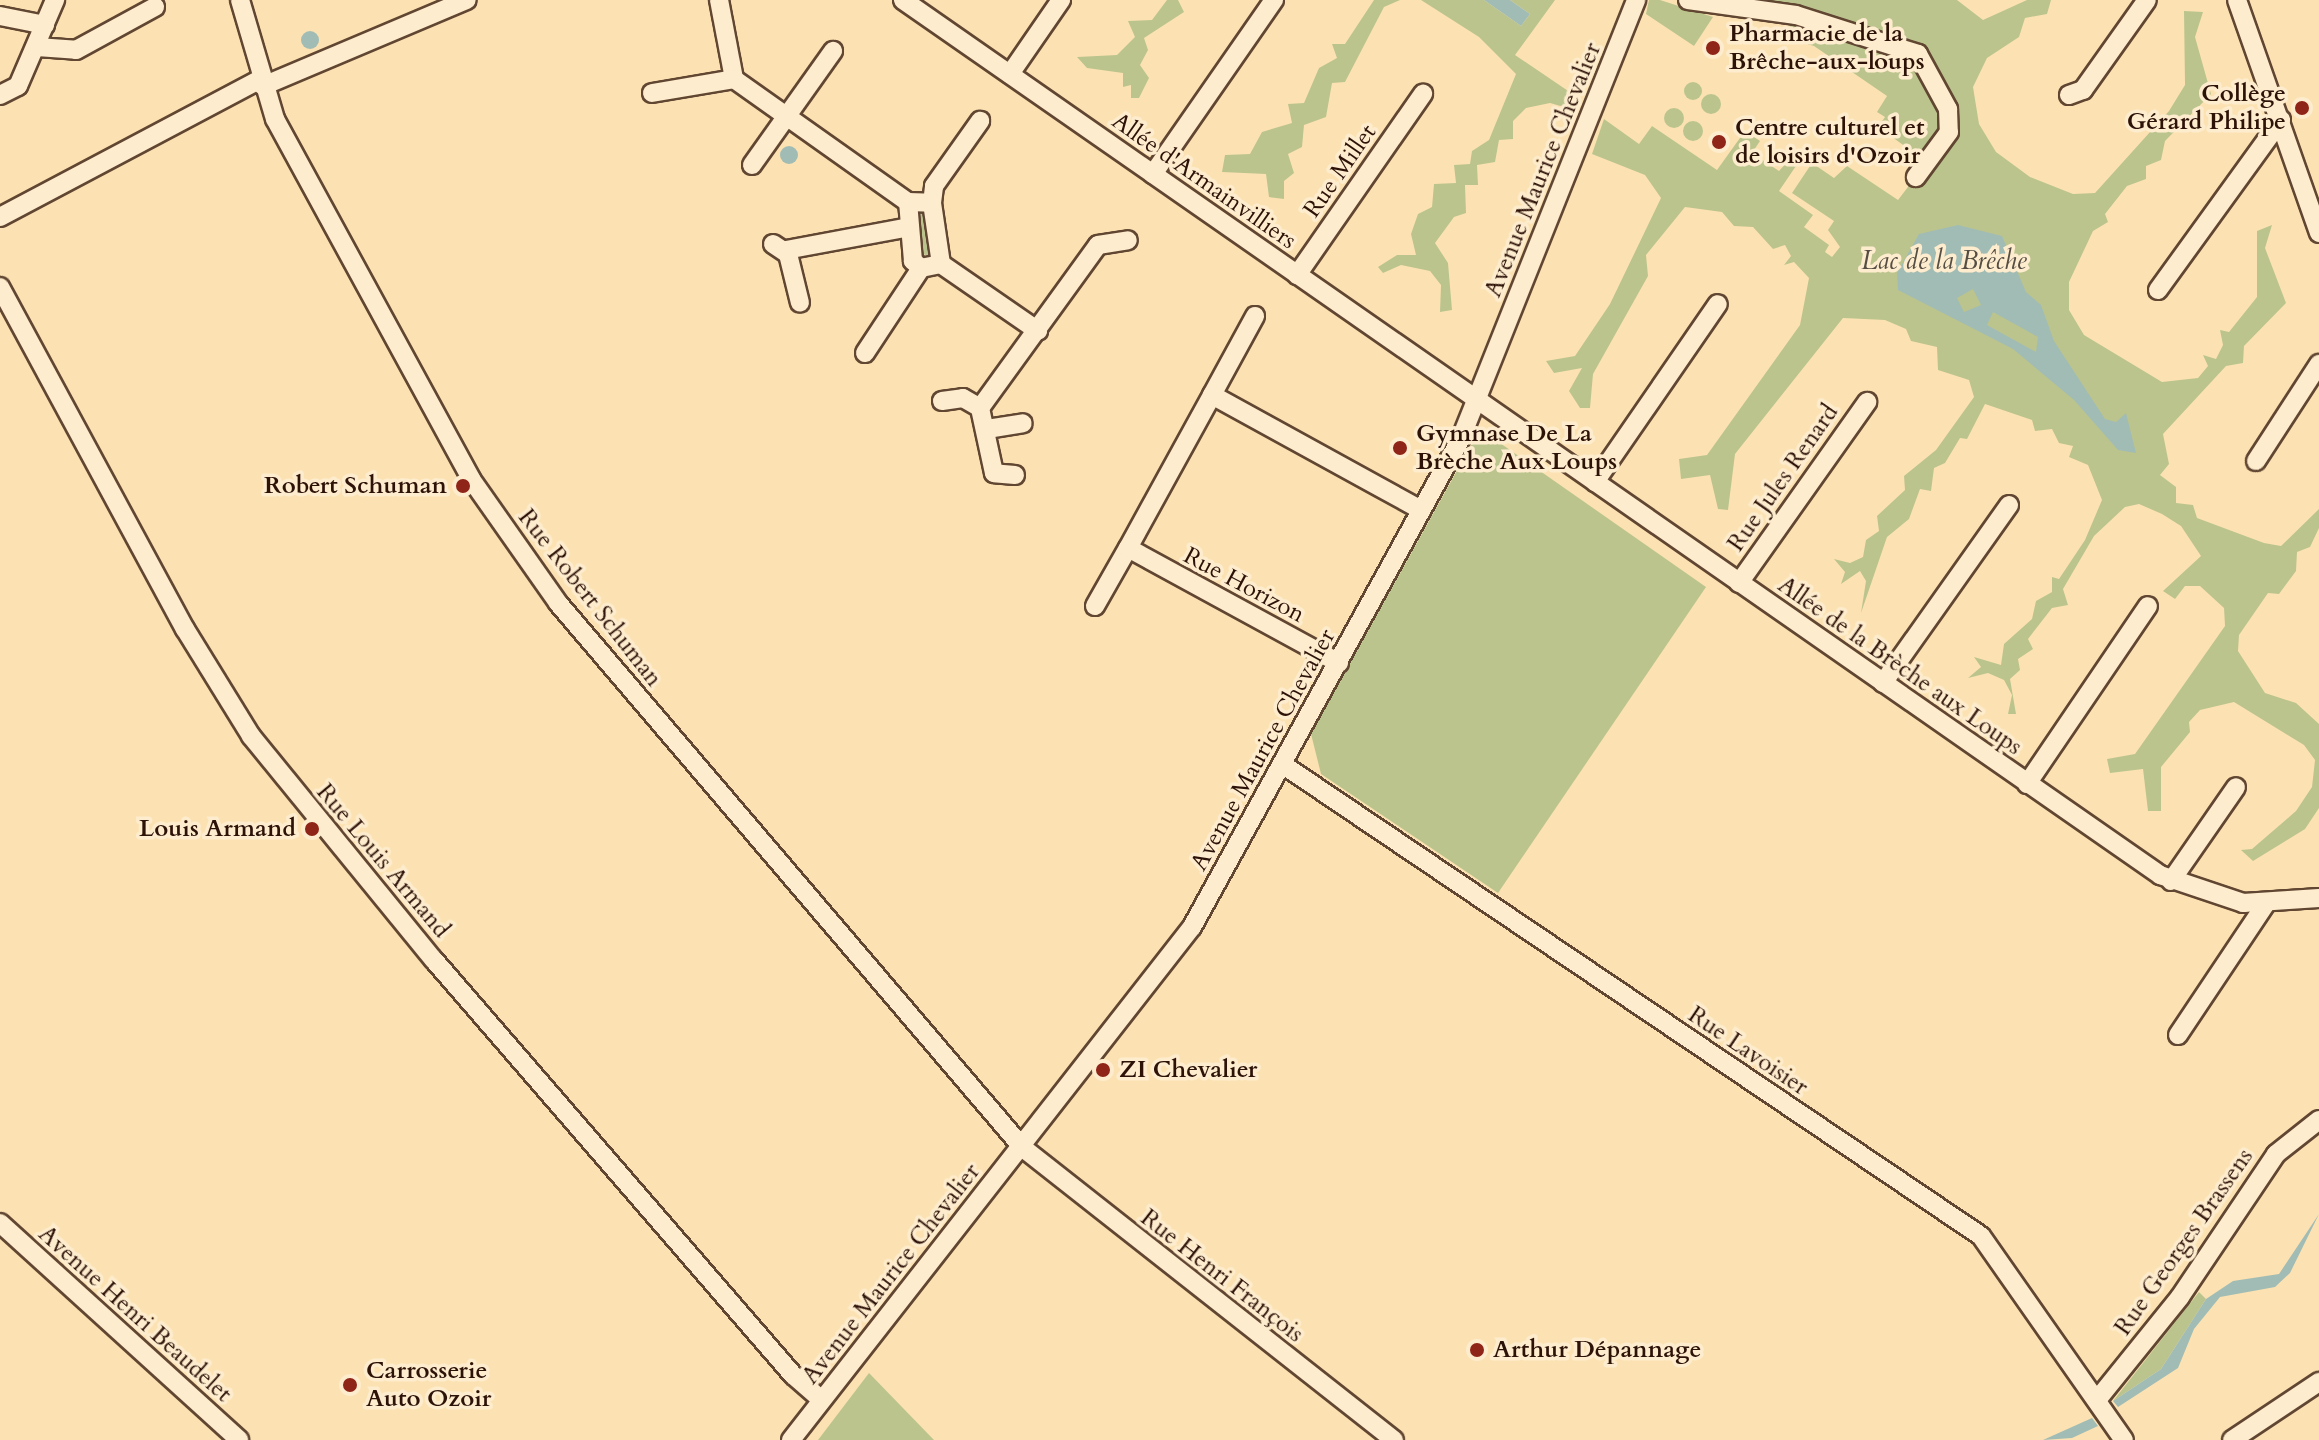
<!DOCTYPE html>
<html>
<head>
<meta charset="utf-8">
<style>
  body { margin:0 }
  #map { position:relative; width:2319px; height:1440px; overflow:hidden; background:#fce2b2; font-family:Cardo,serif }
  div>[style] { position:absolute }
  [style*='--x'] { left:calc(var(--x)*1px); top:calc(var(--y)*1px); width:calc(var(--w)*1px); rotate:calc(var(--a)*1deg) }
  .green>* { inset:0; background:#bcc48e }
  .round { border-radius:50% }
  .water>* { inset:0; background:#a1bcb4 }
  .roads { filter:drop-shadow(2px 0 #614632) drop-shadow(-2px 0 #614632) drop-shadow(0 2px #614632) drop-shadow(0 -2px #614632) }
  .street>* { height:18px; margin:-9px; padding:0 9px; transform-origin:9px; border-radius:9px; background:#fdeccd }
  .dots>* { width:22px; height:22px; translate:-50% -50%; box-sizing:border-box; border:4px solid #fdeccd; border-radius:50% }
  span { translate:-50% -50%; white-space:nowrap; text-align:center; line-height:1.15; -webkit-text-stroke:7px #fdeccd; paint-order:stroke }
  .poi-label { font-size:24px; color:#2d1208; font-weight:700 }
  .left { translate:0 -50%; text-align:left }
  .right { translate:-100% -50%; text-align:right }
  .street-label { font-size:24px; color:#2d1208 }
  .water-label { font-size:26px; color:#564e44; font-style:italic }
</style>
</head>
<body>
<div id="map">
  <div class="green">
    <div style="clip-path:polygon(1167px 0,1178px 0,1184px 12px,1144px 38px,1148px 50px,1140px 65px,1149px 78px,1139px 98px,1131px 98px,1131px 85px,1123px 87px,1123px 73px,1087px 68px,1077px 57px,1117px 55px,1135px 37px,1128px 21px,1152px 20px)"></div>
    <div style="clip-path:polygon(1374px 0,1400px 0,1384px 7px,1345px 82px,1332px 83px,1326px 117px,1304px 125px,1302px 147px,1288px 154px,1294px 173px,1284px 181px,1284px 199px,1269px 197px,1266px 174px,1222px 172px,1225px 155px,1250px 154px,1262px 132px,1292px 123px,1288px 104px,1304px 103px,1319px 68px,1337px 58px,1332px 44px,1345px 44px)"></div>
    <div style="clip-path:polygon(1421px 0,1484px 0,1521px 26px,1530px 14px,1510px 0,1555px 0,1515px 55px,1577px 97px,1571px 109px,1550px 103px,1526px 108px,1513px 121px,1513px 139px,1499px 140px,1495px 162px,1477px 165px,1478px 185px,1465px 185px,1466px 213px,1454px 217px,1435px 243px,1448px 263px,1452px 310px,1440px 312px,1441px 285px,1430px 271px,1401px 265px,1383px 273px,1378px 267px,1397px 255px,1416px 255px,1411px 234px,1418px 214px,1432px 207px,1434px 184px,1456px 183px,1454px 165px,1470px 164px,1472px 151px,1489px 140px,1516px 74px,1479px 37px)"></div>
    <div style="clip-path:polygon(1649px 0,1660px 0,1713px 17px,1694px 46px,1646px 14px)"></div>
    <div style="clip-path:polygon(1720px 0,1957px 0,1983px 20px,2027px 0,2051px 0,2047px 14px,2025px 18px,2019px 37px,1987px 58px,1973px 87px,1979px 124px,1996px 152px,2030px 177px,2073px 194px,2095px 193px,2169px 111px,2185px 85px,2184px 11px,2203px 12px,2195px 37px,2211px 94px,2165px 141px,2161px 160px,2146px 166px,2146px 179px,2127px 186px,2105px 214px,2108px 222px,2093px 231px,2069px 282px,2069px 310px,2084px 335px,2162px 382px,2198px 378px,2208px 366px,2203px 355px,2216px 359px,2223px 345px,2220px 330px,2229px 332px,2257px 297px,2257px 231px,2272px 225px,2265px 248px,2286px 303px,2244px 346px,2243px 363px,2226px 366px,2163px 434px,2169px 464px,2160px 475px,2176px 487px,2176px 503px,2193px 505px,2197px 518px,2264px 543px,2281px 546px,2319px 509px,2319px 528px,2310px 547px,2297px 552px,2296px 571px,2279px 594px,2268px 593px,2239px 635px,2238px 651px,2265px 693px,2296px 703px,2319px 724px,2319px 808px,2305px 829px,2253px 861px,2241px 850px,2252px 849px,2296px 811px,2312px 787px,2315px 760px,2304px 745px,2234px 702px,2200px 710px,2189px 722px,2190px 732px,2161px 767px,2161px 811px,2148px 811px,2143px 769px,2110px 773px,2107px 759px,2135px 754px,2225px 626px,2224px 608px,2200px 586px,2185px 586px,2175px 599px,2163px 591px,2201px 556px,2181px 526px,2162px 514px,2139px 504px,2125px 507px,2094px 536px,2063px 589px,2068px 605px,2052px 608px,2028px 639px,2033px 649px,2018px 659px,2020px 670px,2010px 679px,2016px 714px,2008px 714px,2012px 695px,2004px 680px,1988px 673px,1968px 678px,1981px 667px,1974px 657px,2001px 665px,2004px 644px,2032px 619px,2036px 601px,2052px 592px,2052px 577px,2059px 579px,2085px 540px,2102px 500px,2088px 465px,2069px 457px,2073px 446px,2059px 443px,2052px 429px,2035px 431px,2032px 420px,1985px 404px,1967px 439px,1960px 438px,1945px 463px,1934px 468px,1931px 491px,1920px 489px,1909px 519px,1887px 537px,1861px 613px,1866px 581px,1860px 571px,1841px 584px,1845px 572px,1834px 559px,1850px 563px,1863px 557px,1866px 540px,1879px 531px,1877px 516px,1905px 490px,1904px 476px,1936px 450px,1974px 397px,1969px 380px,1938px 370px,1937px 347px,1911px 341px,1906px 329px,1885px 320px,1843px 318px,1735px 454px,1728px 510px,1718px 509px,1710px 475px,1681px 479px,1679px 459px,1707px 455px,1800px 325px,1809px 278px,1794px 262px,1784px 265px,1791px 256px,1785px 245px,1773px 249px,1753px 227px,1734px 226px,1722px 212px,1685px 207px,1646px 255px,1648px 276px,1593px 374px,1590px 408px,1580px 408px,1569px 391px,1582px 368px,1554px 373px,1546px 361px,1575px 356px,1610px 304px,1661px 198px,1645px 175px,1592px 154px,1604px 119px,1639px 144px,1652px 126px,1717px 170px,1745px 131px,1760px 141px,1752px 153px,1779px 171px,1788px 161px,1796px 166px,1779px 191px,1813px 215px,1804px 227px,1829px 245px,1825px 252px,1832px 257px,1840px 247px,1828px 230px,1834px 221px,1792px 193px,1812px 163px,1834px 178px,1847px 166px,1898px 200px,1927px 162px,1878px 127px,1885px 117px,1877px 112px,1887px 96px,1814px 46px,1786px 38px,1791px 23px)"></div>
    <div class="round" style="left:1684px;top:82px;width:18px;height:18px"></div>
    <div class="round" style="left:1701px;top:94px;width:20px;height:20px"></div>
    <div class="round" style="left:1664px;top:108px;width:20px;height:20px"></div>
    <div class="round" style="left:1683px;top:121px;width:20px;height:20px"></div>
    <div style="clip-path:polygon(922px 212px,927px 214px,931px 257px,920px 253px,915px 216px)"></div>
    <div style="clip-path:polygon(1480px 429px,1706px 587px,1498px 893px,1321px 774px,1311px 734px)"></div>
    <div style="clip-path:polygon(2199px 1292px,2206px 1299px,2161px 1369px,2113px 1401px)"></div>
    <div style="clip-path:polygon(869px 1373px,934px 1440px,818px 1440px)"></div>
  </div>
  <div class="water">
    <div style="clip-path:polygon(1484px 0,1510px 0,1530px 14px,1521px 26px)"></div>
    <div class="round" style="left:301px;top:31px;width:18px;height:18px"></div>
    <div class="round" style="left:780px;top:146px;width:18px;height:18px"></div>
    <div style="clip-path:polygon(evenodd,1958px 225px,2002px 236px,2026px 292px,2041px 305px,2054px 341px,2105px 419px,2116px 422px,2126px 413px,2136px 453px,2118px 450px,2074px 400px,2013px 349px,1898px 290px,1897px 273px,1919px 234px,1958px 225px,1973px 289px,1981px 305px,1964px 312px,1957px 298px,1973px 289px,1958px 225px,1993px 312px,2038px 337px,2036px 352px,1987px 325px,1993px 312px)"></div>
    <div style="clip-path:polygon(2319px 1214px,2290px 1273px,2275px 1287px,2220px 1297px,2194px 1329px,2178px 1368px,2118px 1407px,2113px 1401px,2161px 1369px,2206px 1299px,2233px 1281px,2279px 1274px)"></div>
    <div style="clip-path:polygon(2092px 1418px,2098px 1426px,2072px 1438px,2043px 1440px)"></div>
  </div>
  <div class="roads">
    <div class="street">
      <div style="--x:240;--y:0;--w:124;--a:73.6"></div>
      <div style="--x:275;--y:119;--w:410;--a:61.4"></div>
      <div style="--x:471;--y:479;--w:151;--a:54.9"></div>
      <div style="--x:558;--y:603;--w:716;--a:49.53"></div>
      <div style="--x:1023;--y:1148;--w:472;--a:38.2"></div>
      <div style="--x:719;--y:0;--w:80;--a:79.2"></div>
      <div style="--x:734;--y:79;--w:213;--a:35.3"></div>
      <div style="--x:903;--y:0;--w:1532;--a:34.84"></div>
      <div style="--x:2160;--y:875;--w:88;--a:18.6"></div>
      <div style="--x:2243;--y:903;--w:76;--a:-3.8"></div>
      <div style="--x:1688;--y:0;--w:109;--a:7.9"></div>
      <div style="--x:1796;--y:15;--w:128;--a:17.7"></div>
      <div style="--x:1918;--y:54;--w:63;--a:61.4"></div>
      <div style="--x:1948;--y:109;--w:23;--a:88"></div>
      <div style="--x:1949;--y:132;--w:56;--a:126.3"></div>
      <div style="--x:2237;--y:0;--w:247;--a:70.6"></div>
      <div style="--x:0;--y:16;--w:46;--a:11.3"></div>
      <div style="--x:37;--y:47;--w:39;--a:4"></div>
      <div style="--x:76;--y:50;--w:90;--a:-28.6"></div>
      <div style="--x:1010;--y:74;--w:90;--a:-55.4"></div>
      <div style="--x:263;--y:86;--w:221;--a:-22.9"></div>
      <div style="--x:652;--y:93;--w:83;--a:-9.7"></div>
      <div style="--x:0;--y:95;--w:20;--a:-27"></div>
      <div style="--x:18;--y:86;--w:94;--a:-66.7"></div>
      <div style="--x:2069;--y:95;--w:15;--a:-20"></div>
      <div style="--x:2083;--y:90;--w:110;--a:-54.6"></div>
      <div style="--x:752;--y:165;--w:140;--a:-54.6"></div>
      <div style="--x:1153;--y:174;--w:212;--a:-55.2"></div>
      <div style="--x:908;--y:202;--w:24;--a:2"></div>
      <div style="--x:932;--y:203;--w:62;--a:81.6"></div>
      <div style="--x:941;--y:264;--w:20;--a:169"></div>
      <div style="--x:921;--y:268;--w:11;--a:-139"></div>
      <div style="--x:913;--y:261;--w:59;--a:-94.8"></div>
      <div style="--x:932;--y:203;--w:17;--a:-83"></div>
      <div style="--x:934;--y:186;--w:80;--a:-54.7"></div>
      <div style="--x:0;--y:217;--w:295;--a:-27.9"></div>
      <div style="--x:773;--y:244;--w:18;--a:34"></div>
      <div style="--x:788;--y:254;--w:50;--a:76.2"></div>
      <div style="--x:786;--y:250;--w:121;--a:-10.5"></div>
      <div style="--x:941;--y:264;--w:118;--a:34.6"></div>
      <div style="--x:1297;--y:275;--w:221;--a:-55.2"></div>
      <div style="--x:0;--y:287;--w:389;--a:61.6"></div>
      <div style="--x:185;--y:629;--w:126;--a:58.3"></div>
      <div style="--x:251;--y:736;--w:289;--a:50.8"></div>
      <div style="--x:434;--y:960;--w:549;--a:49.14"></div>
      <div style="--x:793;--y:1375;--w:38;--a:41"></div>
      <div style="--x:2158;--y:290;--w:210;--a:-54.1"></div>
      <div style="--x:865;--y:353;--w:102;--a:-56.6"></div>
      <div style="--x:1212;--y:395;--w:90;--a:-61.4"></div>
      <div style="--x:942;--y:401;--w:21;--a:-8"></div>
      <div style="--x:963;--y:398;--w:20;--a:30"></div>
      <div style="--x:987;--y:429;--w:36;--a:-9"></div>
      <div style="--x:2256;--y:461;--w:116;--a:-57"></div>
      <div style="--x:1015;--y:475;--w:21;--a:-175"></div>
      <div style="--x:994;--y:473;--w:66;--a:-102.2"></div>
      <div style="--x:980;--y:408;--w:201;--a:-54.1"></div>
      <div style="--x:1098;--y:245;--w:30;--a:-9"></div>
      <div style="--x:1595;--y:482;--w:216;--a:-55.4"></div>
      <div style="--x:1739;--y:583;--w:222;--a:-54.7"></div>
      <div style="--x:1095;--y:606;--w:67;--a:-60.4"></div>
      <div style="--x:1339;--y:663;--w:240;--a:-151.4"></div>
      <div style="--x:1128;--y:548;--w:175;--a:-61.2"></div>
      <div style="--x:1212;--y:395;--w:239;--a:28.8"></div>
      <div style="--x:1883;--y:683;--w:218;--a:-54.7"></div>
      <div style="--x:1282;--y:764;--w:843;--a:34.03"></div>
      <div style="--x:1981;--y:1236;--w:249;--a:55"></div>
      <div style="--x:2027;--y:784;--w:215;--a:-55.8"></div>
      <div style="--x:2171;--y:881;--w:114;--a:-55.3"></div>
      <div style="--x:2178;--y:1035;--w:156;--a:-56.2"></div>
      <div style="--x:0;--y:1223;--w:323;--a:42.2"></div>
      <div style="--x:2097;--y:1400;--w:132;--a:-51.1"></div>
      <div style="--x:2180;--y:1297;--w:172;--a:-56.1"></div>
      <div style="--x:2276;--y:1154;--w:55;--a:-38.3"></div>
      <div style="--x:791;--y:1440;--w:651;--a:-51.99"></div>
      <div style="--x:1192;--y:927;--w:558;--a:-61.18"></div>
      <div style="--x:1461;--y:438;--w:472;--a:-68.2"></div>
      <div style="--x:2232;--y:1440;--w:105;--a:-33.7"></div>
    </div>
  </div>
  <div class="dots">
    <div style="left:1713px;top:48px;background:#8f2418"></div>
    <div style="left:2302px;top:108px;background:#8f2418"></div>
    <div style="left:1719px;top:142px;background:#8f2418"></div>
    <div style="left:1400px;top:448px;background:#8f2418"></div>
    <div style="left:463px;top:486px;background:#8f2418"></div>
    <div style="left:312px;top:829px;background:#8f2418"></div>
    <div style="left:1103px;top:1070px;background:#8f2418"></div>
    <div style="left:1477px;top:1350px;background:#8f2418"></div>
    <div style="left:350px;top:1385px;background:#8f2418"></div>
  </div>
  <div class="poi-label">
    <span class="left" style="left:1729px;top:48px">Pharmacie de la<br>Brêche-aux-loups</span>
    <span class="right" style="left:2286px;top:108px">Collège<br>Gérard Philipe</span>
    <span class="left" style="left:1735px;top:142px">Centre culturel et<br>de loisirs d'Ozoir</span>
    <span class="left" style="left:1416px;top:448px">Gymnase De La<br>Brèche Aux Loups</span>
    <span class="right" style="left:447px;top:486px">Robert Schuman</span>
    <span class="right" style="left:296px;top:829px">Louis Armand</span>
    <span class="left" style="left:1119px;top:1070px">ZI Chevalier</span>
    <span class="left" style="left:1493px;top:1350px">Arthur Dépannage</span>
    <span class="left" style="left:366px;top:1385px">Carrosserie<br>Auto Ozoir</span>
  </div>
  <div class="street-label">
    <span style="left:1543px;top:170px;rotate:-68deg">Avenue Maurice Chevalier</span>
    <span style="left:1340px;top:171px;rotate:-55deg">Rue Millet</span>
    <span style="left:1204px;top:181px;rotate:35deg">Allée d'Armainvilliers</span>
    <span style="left:1783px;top:478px;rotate:-55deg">Rue Jules Renard</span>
    <span style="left:1244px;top:585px;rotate:28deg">Rue Horizon</span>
    <span style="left:590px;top:598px;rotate:52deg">Rue Robert Schuman</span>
    <span style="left:1900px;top:666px;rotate:35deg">Allée de la Brèche aux Loups</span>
    <span style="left:1263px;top:750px;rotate:-61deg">Avenue Maurice Chevalier</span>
    <span style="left:383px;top:861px;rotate:50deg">Rue Louis Armand</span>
    <span style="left:1748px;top:1051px;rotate:34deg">Rue Lavoisier</span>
    <span style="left:2184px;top:1242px;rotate:-55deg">Rue Georges Brassens</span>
    <span style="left:891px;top:1274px;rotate:-52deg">Avenue Maurice Chevalier</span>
    <span style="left:1222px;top:1276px;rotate:38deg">Rue Henri François</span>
    <span style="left:135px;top:1314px;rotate:42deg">Avenue Henri Beaudelet</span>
  </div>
  <div class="water-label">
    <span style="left:1944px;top:261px">Lac de la Brêche</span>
  </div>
</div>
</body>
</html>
